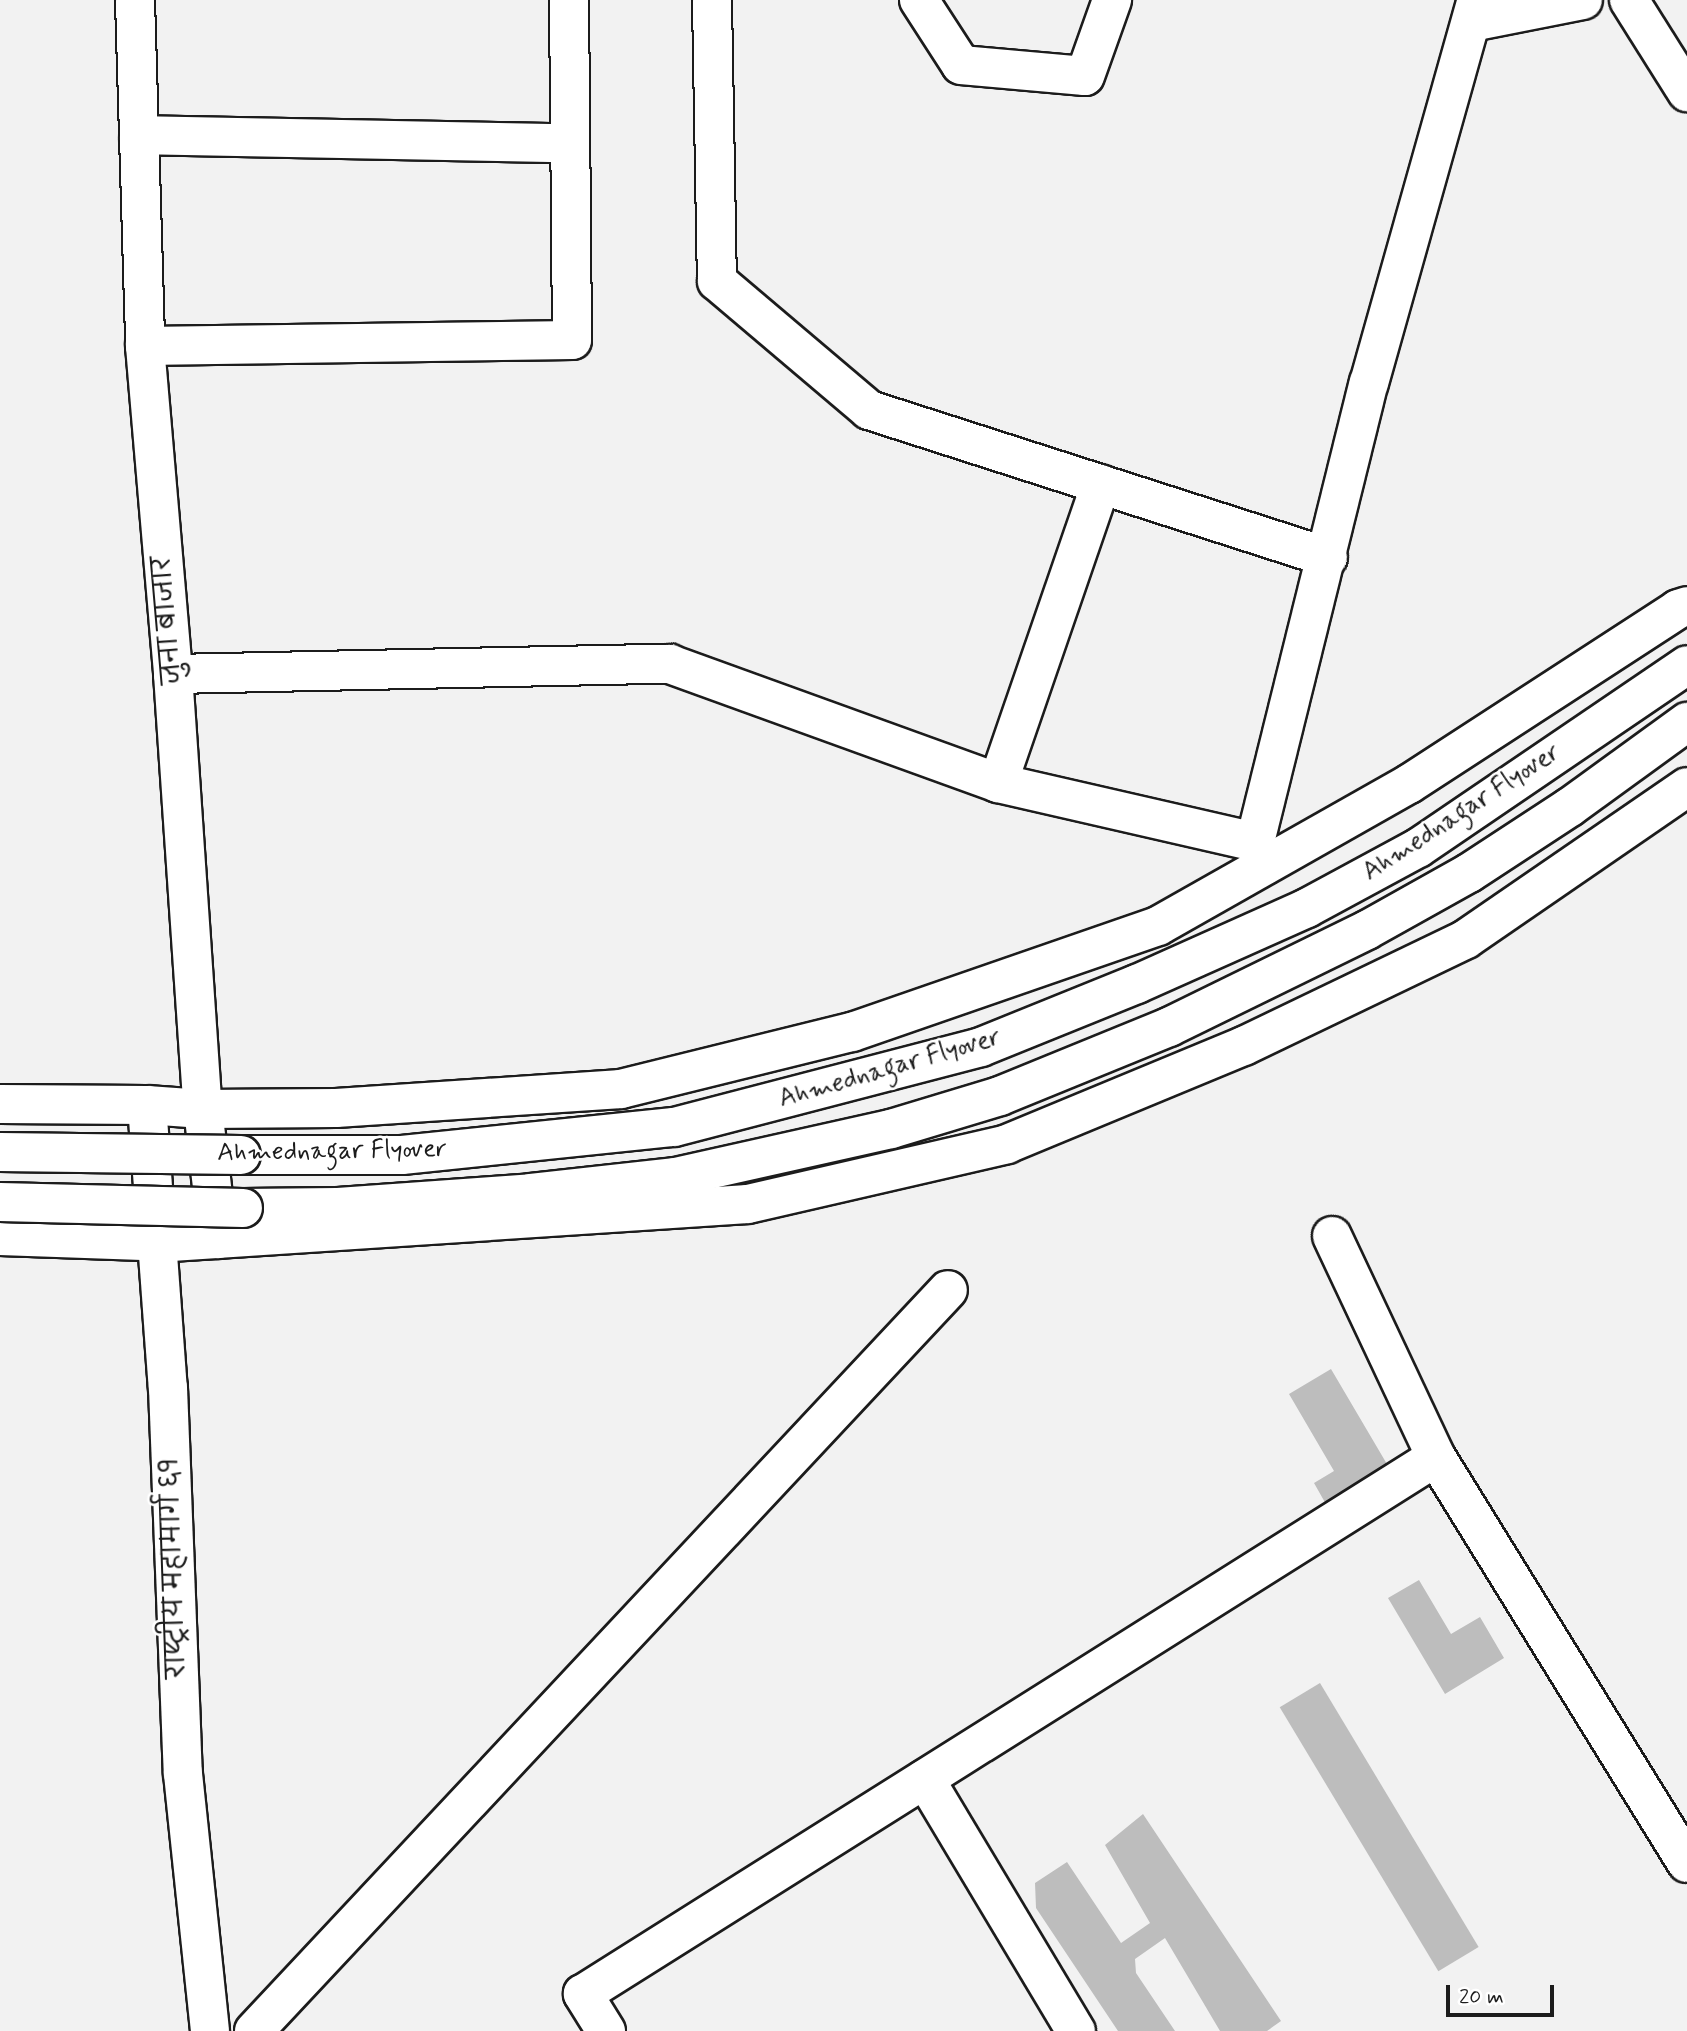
<!DOCTYPE html>
<html>
<head>
<meta charset="utf-8">
<style>
  body { margin:0 }
  #map { position:relative; width:1687px; height:2031px; overflow:hidden; background:#f2f2f2; font-family:Mynerve,"Playpen Sans Deva",sans-serif }
  div>[style] { position:absolute }
  [style*='--x'] { left:calc(var(--x)*1px); top:calc(var(--y)*1px); width:calc(var(--w)*1px); rotate:calc(var(--a)*1deg) }
  .building>* { inset:0; background:#bdbdbd; transform-origin:0 0 }
  .roads { filter:drop-shadow(2px 0 #1c1c1c) drop-shadow(-2px 0 #1c1c1c) drop-shadow(0 2px #1c1c1c) drop-shadow(0 -2px #1c1c1c) }
  .street>* { height:38px; margin:-19px; padding:0 19px; transform-origin:19px; border-radius:19px; background:#fff }
  .secondary>* { height:38px; margin:-19px; padding:0 19px; transform-origin:19px; border-radius:19px; background:#fff }
  .primary>* { height:38px; margin:-19px; padding:0 19px; transform-origin:19px; border-radius:19px; background:#fff }
  .highway>* { height:38px; margin:-19px; padding:0 19px; transform-origin:19px; border-radius:19px; background:#fff }
  .bridges { filter:drop-shadow(2px 0 #1c1c1c) drop-shadow(-2px 0 #1c1c1c) drop-shadow(0 2px #1c1c1c) drop-shadow(0 -2px #1c1c1c) }
  .highway-bridge>* { height:38px; margin:-19px; padding:0 19px; transform-origin:19px; border-radius:19px; background:#fff }
  span { translate:-50% -50%; white-space:nowrap; text-align:center; line-height:1.15; -webkit-text-stroke:5px #fff; paint-order:stroke }
  .street-label { font-size:26px; color:#1c1c1c }
  .scale { position:absolute; left:1446px; top:1985px; width:108px; height:32px; box-sizing:border-box; border:4px solid #1c1c1c; border-top:0; padding-left:9px; font-size:21px; line-height:24px; white-space:nowrap; color:#1c1c1c; -webkit-text-stroke:5px #fff; paint-order:stroke }
</style>
</head>
<body>
<div id="map">
  <div class="building">
    <div style="clip-path:polygon(1331px 1369px,1394px 1476px,1331px 1513px,1314px 1483px,1334px 1471px,1289px 1394px)"></div>
    <div style="clip-path:polygon(1419px 1580px,1451px 1634px,1480px 1617px,1504px 1658px,1445px 1694px,1388px 1598px)"></div>
    <div style="left:1320px;top:1683px;width:308px;height:47px;rotate:59deg"></div>
    <div style="clip-path:polygon(1143px 1814px,1281px 2021px,1267px 2031px,1220px 2031px,1165px 1938px,1135px 1959px,1136px 1973px,1175px 2031px,1118px 2031px,1036px 1908px,1035px 1883px,1067px 1862px,1121px 1943px,1150px 1923px,1105px 1845px)"></div>
  </div>
  <div class="roads">
    <div class="street">
      <div style="--x:712;--y:0;--w:281;--a:89"></div>
      <div style="--x:717;--y:281;--w:199;--a:40.3"></div>
      <div style="--x:869;--y:410;--w:482;--a:17.8"></div>
      <div style="--x:919;--y:0;--w:77;--a:57.1"></div>
      <div style="--x:961;--y:65;--w:124;--a:5.1"></div>
      <div style="--x:1085;--y:76;--w:81;--a:-70.4"></div>
      <div style="--x:1629;--y:0;--w:109;--a:57.8"></div>
      <div style="--x:1472;--y:22;--w:113;--a:-11.2"></div>
      <div style="--x:139;--y:135;--w:431;--a:1.1"></div>
      <div style="--x:145;--y:346;--w:427;--a:-0.8"></div>
      <div style="--x:572;--y:340;--w:340;--a:-90.5"></div>
      <div style="--x:173;--y:674;--w:497;--a:-1.2"></div>
      <div style="--x:670;--y:664;--w:349;--a:19.9"></div>
      <div style="--x:998;--y:783;--w:264;--a:12.9"></div>
      <div style="--x:998;--y:783;--w:316;--a:-71"></div>
      <div style="--x:1265;--y:865;--w:25;--a:-113"></div>
      <div style="--x:1255;--y:842;--w:473;--a:-76.1"></div>
      <div style="--x:1369;--y:383;--w:398;--a:-74.3"></div>
      <div style="--x:1332;--y:1236;--w:244;--a:64.8"></div>
      <div style="--x:1436;--y:1457;--w:477;--a:58.3"></div>
      <div style="--x:925;--y:1779;--w:294;--a:59.1"></div>
      <div style="--x:254;--y:2031;--w:1015;--a:-46.88"></div>
      <div style="--x:606;--y:2031;--w:44;--a:-121.9"></div>
      <div style="--x:583;--y:1994;--w:1008;--a:-32.19"></div>
    </div>
    <div class="secondary">
      <div style="--x:135;--y:0;--w:346;--a:88.3"></div>
      <div style="--x:145;--y:346;--w:329;--a:85.1"></div>
      <div style="--x:173;--y:674;--w:436;--a:86.1"></div>
      <div style="--x:203;--y:1109;--w:131;--a:83.4"></div>
      <div style="--x:0;--y:1104;--w:147;--a:0.4"></div>
      <div style="--x:147;--y:1105;--w:56;--a:4.1"></div>
      <div style="--x:203;--y:1109;--w:133;--a:-0.4"></div>
      <div style="--x:336;--y:1108;--w:286;--a:-3.8"></div>
      <div style="--x:621;--y:1089;--w:238;--a:-13.9"></div>
      <div style="--x:852;--y:1032;--w:324;--a:-19.1"></div>
      <div style="--x:1158;--y:926;--w:288;--a:-29.5"></div>
      <div style="--x:1409;--y:784;--w:321;--a:-33"></div>
      <div style="--x:1678;--y:609;--w:9;--a:-18"></div>
      <div style="--x:0;--y:1236;--w:171;--a:2"></div>
      <div style="--x:171;--y:1242;--w:578;--a:-3.77"></div>
      <div style="--x:748;--y:1204;--w:266;--a:-13"></div>
      <div style="--x:1007;--y:1144;--w:256;--a:-22.5"></div>
      <div style="--x:1244;--y:1046;--w:246;--a:-25.7"></div>
      <div style="--x:1466;--y:939;--w:268;--a:-34.5"></div>
    </div>
    <div class="primary">
      <div style="--x:147;--y:1105;--w:284;--a:85.8"></div>
      <div style="--x:168;--y:1388;--w:386;--a:87.8"></div>
      <div style="--x:183;--y:1774;--w:258;--a:84"></div>
    </div>
    <div class="highway">
      <div style="--x:241;--y:1155;--w:161;--a:0"></div>
      <div style="--x:402;--y:1155;--w:273;--a:-5.9"></div>
      <div style="--x:674;--y:1127;--w:317;--a:-14.6"></div>
      <div style="--x:981;--y:1047;--w:168;--a:-22"></div>
      <div style="--x:1137;--y:984;--w:186;--a:-24.1"></div>
      <div style="--x:1307;--y:908;--w:126;--a:-28.4"></div>
      <div style="--x:1418;--y:848;--w:325;--a:-34.2"></div>
      <div style="--x:243;--y:1208;--w:95;--a:-0.6"></div>
      <div style="--x:338;--y:1207;--w:194;--a:-4.1"></div>
      <div style="--x:531;--y:1193;--w:146;--a:-6.3"></div>
      <div style="--x:676;--y:1177;--w:220;--a:-12.6"></div>
      <div style="--x:891;--y:1129;--w:114;--a:-16.8"></div>
      <div style="--x:1000;--y:1096;--w:183;--a:-22.2"></div>
      <div style="--x:1169;--y:1027;--w:220;--a:-26.1"></div>
      <div style="--x:1367;--y:930;--w:117;--a:-29.2"></div>
      <div style="--x:1469;--y:873;--w:121;--a:-33.2"></div>
      <div style="--x:1570;--y:807;--w:145;--a:-36"></div>
    </div>
  </div>
  <div class="bridges">
    <div class="highway-bridge">
      <div style="--x:0;--y:1152;--w:241;--a:0.7"></div>
      <div style="--x:0;--y:1202;--w:243;--a:1.4"></div>
    </div>
  </div>
  <div class="street-label">
    <span style="left:169px;top:620px;rotate:-95deg">जुना बाजार</span>
    <span style="left:1462px;top:813px;rotate:-33deg">Ahmednagar Flyover</span>
    <span style="left:890px;top:1069px;rotate:-16deg">Ahmednagar Flyover</span>
    <span style="left:332px;top:1152px;rotate:-1deg">Ahmednagar Flyover</span>
    <span style="left:175px;top:1568px;rotate:-92deg">राष्ट्रीय महामार्ग ६१</span>
  </div>
  <div class="scale">20 m</div>
</div>
</body>
</html>
